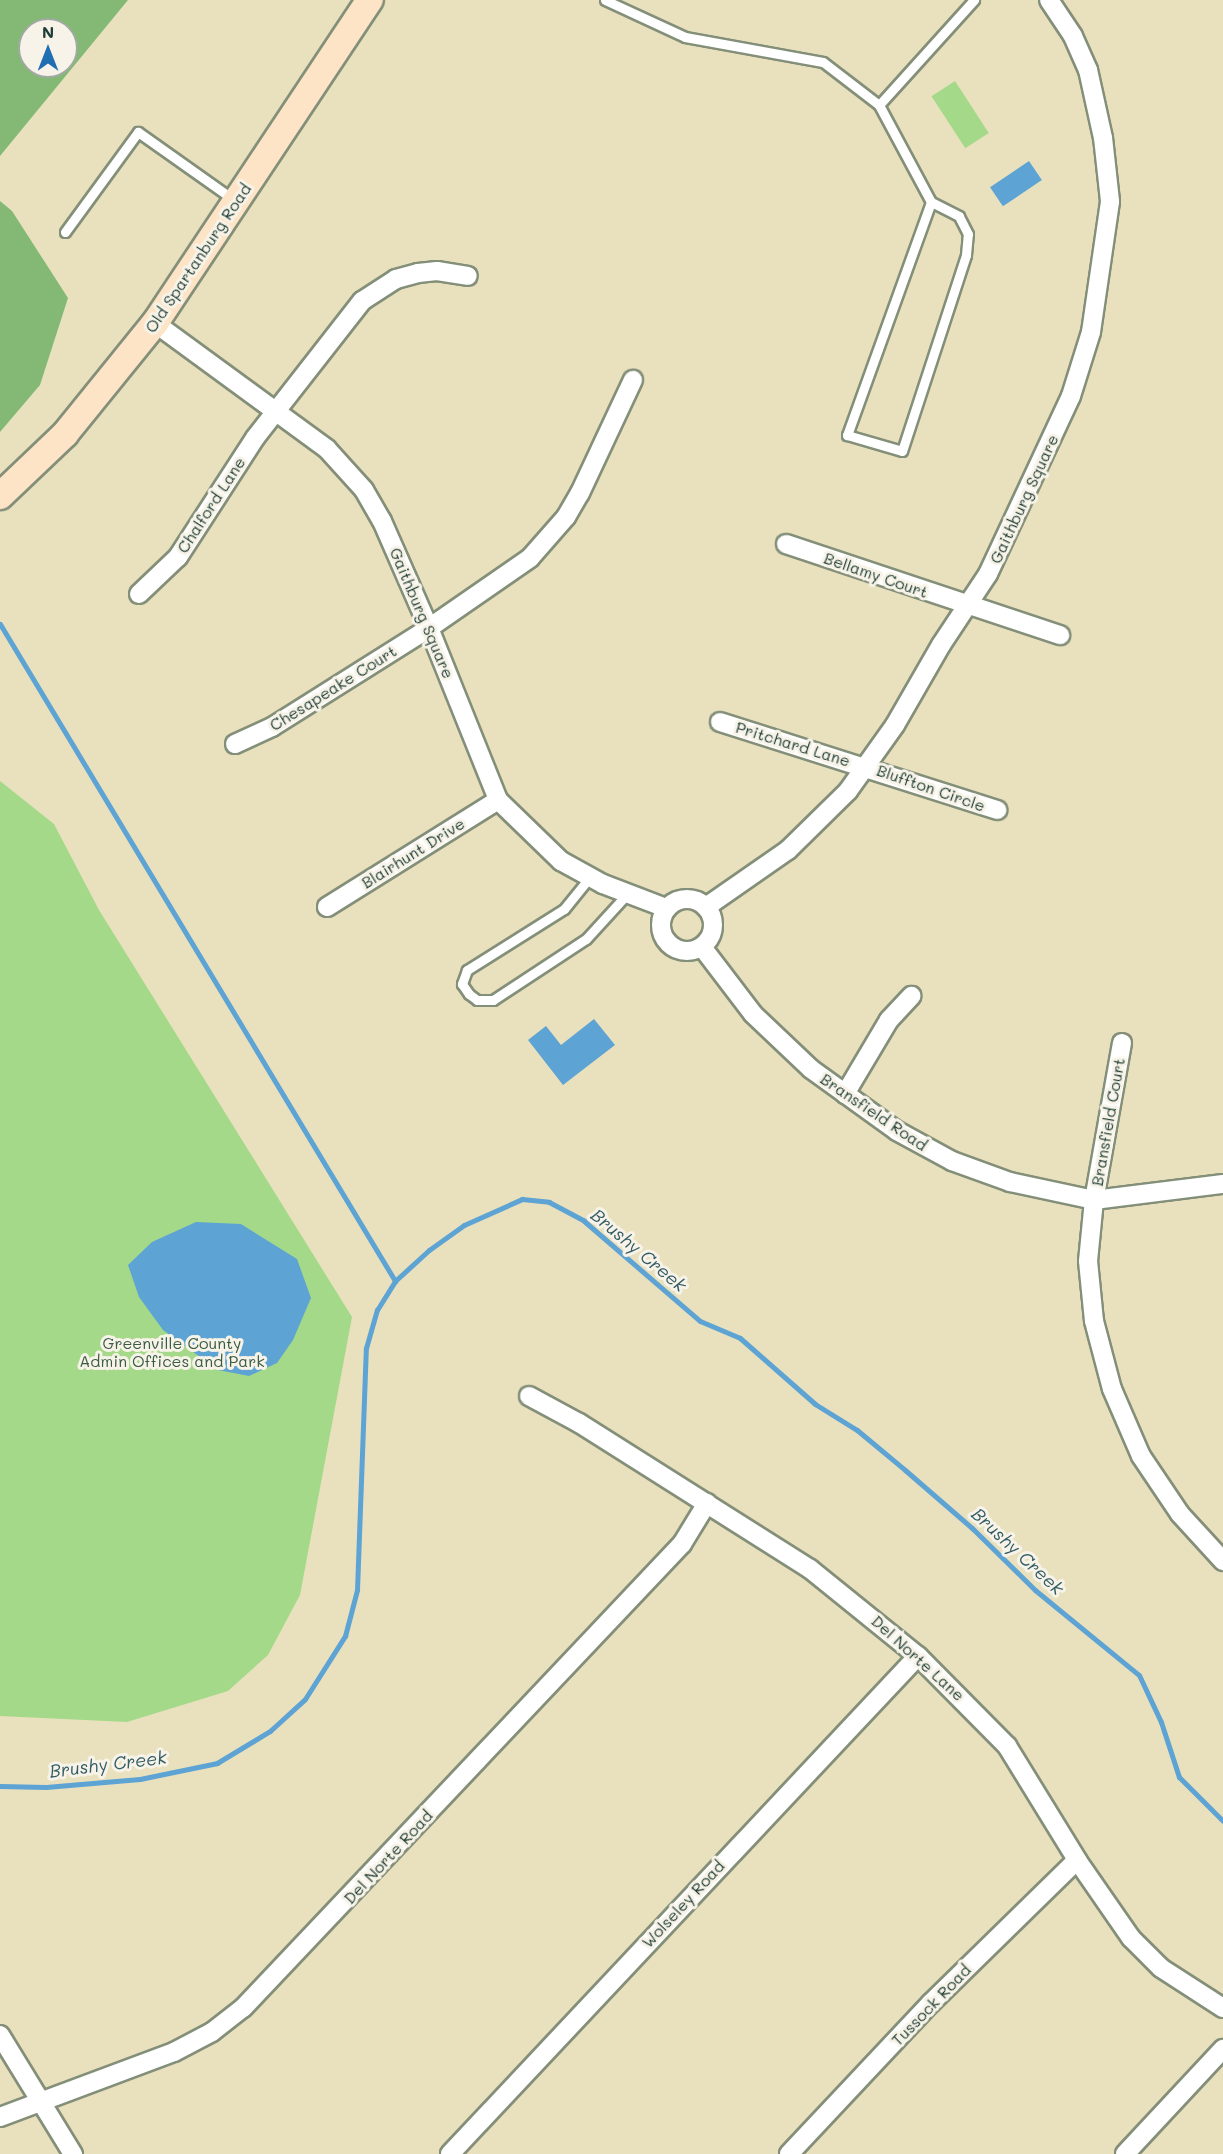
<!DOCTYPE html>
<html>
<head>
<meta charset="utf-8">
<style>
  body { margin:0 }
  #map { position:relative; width:1223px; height:2154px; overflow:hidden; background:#e9e1be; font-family:Mali,sans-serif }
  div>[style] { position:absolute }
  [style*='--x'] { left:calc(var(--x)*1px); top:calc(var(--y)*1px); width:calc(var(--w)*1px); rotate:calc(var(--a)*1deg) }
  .green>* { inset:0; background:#a4d989; transform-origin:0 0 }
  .forest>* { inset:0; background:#83b975 }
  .water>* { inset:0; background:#5da3d3; transform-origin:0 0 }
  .stream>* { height:5px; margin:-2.5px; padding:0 2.5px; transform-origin:2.5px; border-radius:2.5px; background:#5da3d3 }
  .roads { filter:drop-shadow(2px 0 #848f79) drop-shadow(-2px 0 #848f79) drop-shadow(0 2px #848f79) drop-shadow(0 -2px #848f79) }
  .lane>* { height:9px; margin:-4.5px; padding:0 4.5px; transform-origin:4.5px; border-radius:4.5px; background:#fff }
  .street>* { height:18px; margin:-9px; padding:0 9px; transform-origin:9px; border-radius:9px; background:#fff }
  .street>.ring { margin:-9px; padding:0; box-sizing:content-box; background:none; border:18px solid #fff; border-radius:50% }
  .secondary>* { height:26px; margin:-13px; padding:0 13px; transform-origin:13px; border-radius:13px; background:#fee4c6 }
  span { translate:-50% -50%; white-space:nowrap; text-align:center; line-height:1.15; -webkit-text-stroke:6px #f7f3e8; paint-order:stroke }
  .street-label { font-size:16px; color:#1f3d34 }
  .park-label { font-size:16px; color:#3a5c45 }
  .water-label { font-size:18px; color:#325c64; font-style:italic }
  .north { position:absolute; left:18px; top:18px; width:60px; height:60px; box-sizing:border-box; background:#f7f3e8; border:2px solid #a1aaa0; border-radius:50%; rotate:0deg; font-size:16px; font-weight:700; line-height:24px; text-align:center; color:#1f3d34 }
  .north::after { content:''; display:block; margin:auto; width:21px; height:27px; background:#1f6fb2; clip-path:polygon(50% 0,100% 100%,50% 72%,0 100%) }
</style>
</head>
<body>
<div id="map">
  <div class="green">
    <div style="left:955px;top:81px;width:62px;height:28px;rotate:57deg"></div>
    <div style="clip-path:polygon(0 781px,54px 824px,99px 910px,352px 1317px,300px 1595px,268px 1655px,228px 1691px,127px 1722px,0 1716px)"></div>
  </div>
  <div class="forest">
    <div style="clip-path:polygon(evenodd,0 0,128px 0,0 156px,0 0,30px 30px,66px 30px,66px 66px,30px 66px,30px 30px)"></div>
    <div style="clip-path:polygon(0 201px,12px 211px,68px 298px,40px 385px,0 432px)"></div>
  </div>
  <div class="water">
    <div style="left:1029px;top:161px;width:23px;height:47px;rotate:56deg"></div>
    <div style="clip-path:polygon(594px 1019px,615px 1045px,563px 1085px,528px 1040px,546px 1026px,561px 1045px)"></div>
    <div style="clip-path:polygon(196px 1222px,241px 1224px,297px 1259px,311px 1298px,293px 1340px,277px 1363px,249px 1376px,218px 1370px,163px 1330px,139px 1297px,128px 1265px,152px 1242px)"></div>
  </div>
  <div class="stream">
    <div style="--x:0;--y:624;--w:767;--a:58.98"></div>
    <div style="--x:0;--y:1786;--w:46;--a:1.2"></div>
    <div style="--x:46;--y:1787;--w:94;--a:-4.9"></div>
    <div style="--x:140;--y:1779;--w:79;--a:-11.7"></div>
    <div style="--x:217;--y:1763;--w:62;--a:-31.1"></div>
    <div style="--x:270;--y:1731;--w:47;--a:-42.4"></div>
    <div style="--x:305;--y:1699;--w:75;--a:-57.6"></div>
    <div style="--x:345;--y:1636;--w:48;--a:-75.4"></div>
    <div style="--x:357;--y:1590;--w:242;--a:-87.9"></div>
    <div style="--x:366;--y:1348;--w:40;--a:-74"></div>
    <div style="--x:377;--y:1310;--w:34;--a:-58"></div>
    <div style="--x:395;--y:1281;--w:46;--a:-42.4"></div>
    <div style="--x:429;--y:1250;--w:43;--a:-35.5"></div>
    <div style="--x:464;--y:1225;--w:64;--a:-24.1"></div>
    <div style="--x:522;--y:1199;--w:27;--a:6"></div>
    <div style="--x:549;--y:1202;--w:40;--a:28"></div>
    <div style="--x:584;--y:1221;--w:153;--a:40.8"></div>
    <div style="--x:700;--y:1321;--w:43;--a:23"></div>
    <div style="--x:740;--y:1338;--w:100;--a:41.3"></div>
    <div style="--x:815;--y:1404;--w:49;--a:31.8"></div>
    <div style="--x:857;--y:1430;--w:62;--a:39.8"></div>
    <div style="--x:905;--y:1470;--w:89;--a:40.9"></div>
    <div style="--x:972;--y:1528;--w:88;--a:44.5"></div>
    <div style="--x:1035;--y:1590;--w:134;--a:39.3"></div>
    <div style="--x:1139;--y:1675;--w:52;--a:64.9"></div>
    <div style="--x:1161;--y:1722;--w:58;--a:71.9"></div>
    <div style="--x:1179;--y:1777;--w:62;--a:45"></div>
  </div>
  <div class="roads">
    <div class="lane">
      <div style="--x:605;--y:0;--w:88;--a:24.8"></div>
      <div style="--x:685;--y:37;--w:140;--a:10.3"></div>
      <div style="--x:823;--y:62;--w:71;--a:37.5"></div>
      <div style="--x:879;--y:105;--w:110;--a:61.8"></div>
      <div style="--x:931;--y:202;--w:248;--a:109.8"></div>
      <div style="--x:847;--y:435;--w:57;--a:16.2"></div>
      <div style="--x:902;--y:451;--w:206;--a:-71.9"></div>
      <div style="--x:966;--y:255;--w:21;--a:-85"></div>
      <div style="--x:968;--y:234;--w:20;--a:-117"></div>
      <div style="--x:959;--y:216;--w:31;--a:-153"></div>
      <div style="--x:879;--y:105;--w:142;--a:-47.9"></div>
      <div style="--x:65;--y:232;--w:124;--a:-53.9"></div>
      <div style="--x:138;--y:132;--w:118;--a:35.3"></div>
      <div style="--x:590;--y:877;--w:41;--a:129.1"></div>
      <div style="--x:564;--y:909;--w:115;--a:147.8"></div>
      <div style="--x:467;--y:970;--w:15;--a:110"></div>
      <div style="--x:462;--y:984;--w:12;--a:55"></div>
      <div style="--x:469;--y:994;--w:10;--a:37"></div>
      <div style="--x:477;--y:1000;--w:16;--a:0"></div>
      <div style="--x:493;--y:1000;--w:111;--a:-33.3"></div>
      <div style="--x:586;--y:939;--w:62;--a:-47.6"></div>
    </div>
    <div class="street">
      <div style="--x:155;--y:323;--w:213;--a:36.2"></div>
      <div style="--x:327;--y:449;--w:55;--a:47.9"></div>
      <div style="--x:364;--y:490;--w:36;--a:60"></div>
      <div style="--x:382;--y:521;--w:117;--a:66.3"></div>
      <div style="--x:429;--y:628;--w:185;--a:68.1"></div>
      <div style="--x:498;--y:800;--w:88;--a:44.1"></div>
      <div style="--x:561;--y:861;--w:48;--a:28.7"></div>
      <div style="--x:603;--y:884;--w:67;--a:20.9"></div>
      <div style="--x:786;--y:544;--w:289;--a:18.4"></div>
      <div style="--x:139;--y:594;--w:54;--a:-43.5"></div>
      <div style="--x:178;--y:557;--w:142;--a:-57.1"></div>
      <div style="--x:255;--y:438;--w:174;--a:-52"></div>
      <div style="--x:362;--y:301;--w:40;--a:-32.9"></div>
      <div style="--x:396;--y:279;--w:23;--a:-15"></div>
      <div style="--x:418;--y:273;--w:19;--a:-6"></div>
      <div style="--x:437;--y:271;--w:31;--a:9"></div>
      <div style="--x:720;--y:722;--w:291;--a:17.6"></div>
      <div style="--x:235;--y:744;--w:41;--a:-24.7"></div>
      <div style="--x:272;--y:727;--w:186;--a:-32.2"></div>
      <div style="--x:429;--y:628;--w:123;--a:-34.7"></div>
      <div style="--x:530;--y:558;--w:55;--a:-48.7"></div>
      <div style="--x:566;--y:517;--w:28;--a:-60"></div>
      <div style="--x:580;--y:493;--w:125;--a:-64.9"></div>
      <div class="ring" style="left:661px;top:899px;width:34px;height:34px"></div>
      <div style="--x:327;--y:907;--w:202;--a:-32"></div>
      <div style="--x:706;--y:907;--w:100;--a:-34.8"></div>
      <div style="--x:788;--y:850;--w:84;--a:-44.5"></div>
      <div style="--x:848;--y:791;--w:81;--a:-54.5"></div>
      <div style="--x:895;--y:725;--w:92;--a:-60.1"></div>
      <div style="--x:941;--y:645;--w:85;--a:-56.5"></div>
      <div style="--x:988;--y:574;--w:196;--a:-65"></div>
      <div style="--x:1071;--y:396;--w:67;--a:-72.6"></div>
      <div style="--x:1091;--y:332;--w:132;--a:-81.7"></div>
      <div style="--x:1110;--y:201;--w:63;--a:-96.3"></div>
      <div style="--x:1103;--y:138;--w:70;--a:-102.4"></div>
      <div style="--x:1088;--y:70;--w:37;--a:-114"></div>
      <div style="--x:1073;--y:36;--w:43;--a:-123.7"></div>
      <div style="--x:702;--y:947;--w:84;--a:52.7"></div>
      <div style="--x:753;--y:1014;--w:80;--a:43.5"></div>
      <div style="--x:811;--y:1069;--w:106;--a:35.8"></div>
      <div style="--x:897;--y:1131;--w:63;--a:28.6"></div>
      <div style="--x:952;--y:1161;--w:62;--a:19.9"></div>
      <div style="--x:1010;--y:1182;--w:86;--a:12.1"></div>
      <div style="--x:1094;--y:1200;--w:130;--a:-7.1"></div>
      <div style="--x:1122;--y:1043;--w:159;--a:100.1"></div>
      <div style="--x:1094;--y:1200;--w:61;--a:95.6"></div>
      <div style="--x:1088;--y:1261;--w:60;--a:84.3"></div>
      <div style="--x:1094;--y:1321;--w:70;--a:75.2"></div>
      <div style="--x:1112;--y:1389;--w:73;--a:66.6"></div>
      <div style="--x:1141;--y:1456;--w:70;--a:56.1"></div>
      <div style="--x:1180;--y:1514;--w:64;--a:47.5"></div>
      <div style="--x:845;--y:1094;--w:86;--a:-59.3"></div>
      <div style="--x:889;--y:1020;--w:33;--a:-47"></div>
      <div style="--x:529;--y:1396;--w:57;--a:28.4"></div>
      <div style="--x:579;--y:1423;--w:273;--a:32.3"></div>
      <div style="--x:810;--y:1569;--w:139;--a:38.9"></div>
      <div style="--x:918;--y:1656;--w:127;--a:45.3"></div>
      <div style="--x:1007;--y:1746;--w:134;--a:58.4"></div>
      <div style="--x:1077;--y:1860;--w:95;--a:55.3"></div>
      <div style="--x:1131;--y:1938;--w:42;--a:45"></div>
      <div style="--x:1161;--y:1968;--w:74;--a:32.8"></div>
      <div style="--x:0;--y:2035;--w:140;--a:58.5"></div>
      <div style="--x:0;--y:2117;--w:186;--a:-20.5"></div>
      <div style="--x:174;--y:2052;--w:43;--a:-27.8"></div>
      <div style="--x:212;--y:2032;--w:39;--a:-38"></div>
      <div style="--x:243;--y:2008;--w:639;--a:-46.59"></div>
      <div style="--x:682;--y:1544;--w:48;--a:-58.6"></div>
      <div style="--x:450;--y:2154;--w:683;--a:-46.78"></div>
      <div style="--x:789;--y:2154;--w:207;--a:-46.8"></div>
      <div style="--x:931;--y:2003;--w:204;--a:-44.4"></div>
      <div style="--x:1125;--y:2154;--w:144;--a:-47"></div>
    </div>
    <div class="secondary">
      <div style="--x:0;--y:496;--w:90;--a:-43.6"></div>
      <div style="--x:65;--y:434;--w:143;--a:-51"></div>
      <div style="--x:155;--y:323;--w:388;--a:-56.4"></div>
    </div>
  </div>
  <div class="street-label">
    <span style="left:198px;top:258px;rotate:-56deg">Old Spartanburg Road</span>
    <span style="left:1024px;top:499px;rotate:-65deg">Gaithburg Square</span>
    <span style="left:211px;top:505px;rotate:-57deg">Chalford Lane</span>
    <span style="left:876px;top:575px;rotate:19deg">Bellamy Court</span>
    <span style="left:422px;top:613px;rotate:67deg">Gaithburg Square</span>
    <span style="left:333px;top:688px;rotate:-32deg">Chesapeake Court</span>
    <span style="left:793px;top:744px;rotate:17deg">Pritchard Lane</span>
    <span style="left:931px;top:788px;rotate:19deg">Bluffton Circle</span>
    <span style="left:413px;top:853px;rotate:-32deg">Blairhunt Drive</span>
    <span style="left:874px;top:1112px;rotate:34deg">Bransfield Road</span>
    <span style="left:1108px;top:1122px;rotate:-80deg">Bransfield Court</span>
    <span style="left:918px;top:1658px;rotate:42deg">Del Norte Lane</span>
    <span style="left:388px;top:1857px;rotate:-47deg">Del Norte Road</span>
    <span style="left:683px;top:1904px;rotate:-47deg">Wolseley Road</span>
    <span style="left:931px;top:2005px;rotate:-46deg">Tussock Road</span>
  </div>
  <div class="park-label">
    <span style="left:172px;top:1352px">Greenville County<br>Admin Offices and Park</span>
  </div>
  <div class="water-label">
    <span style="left:639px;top:1250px;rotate:40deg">Brushy Creek</span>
    <span style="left:1018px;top:1551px;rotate:43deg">Brushy Creek</span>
    <span style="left:108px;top:1764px;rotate:-7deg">Brushy Creek</span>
  </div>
  <div class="north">N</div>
</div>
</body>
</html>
